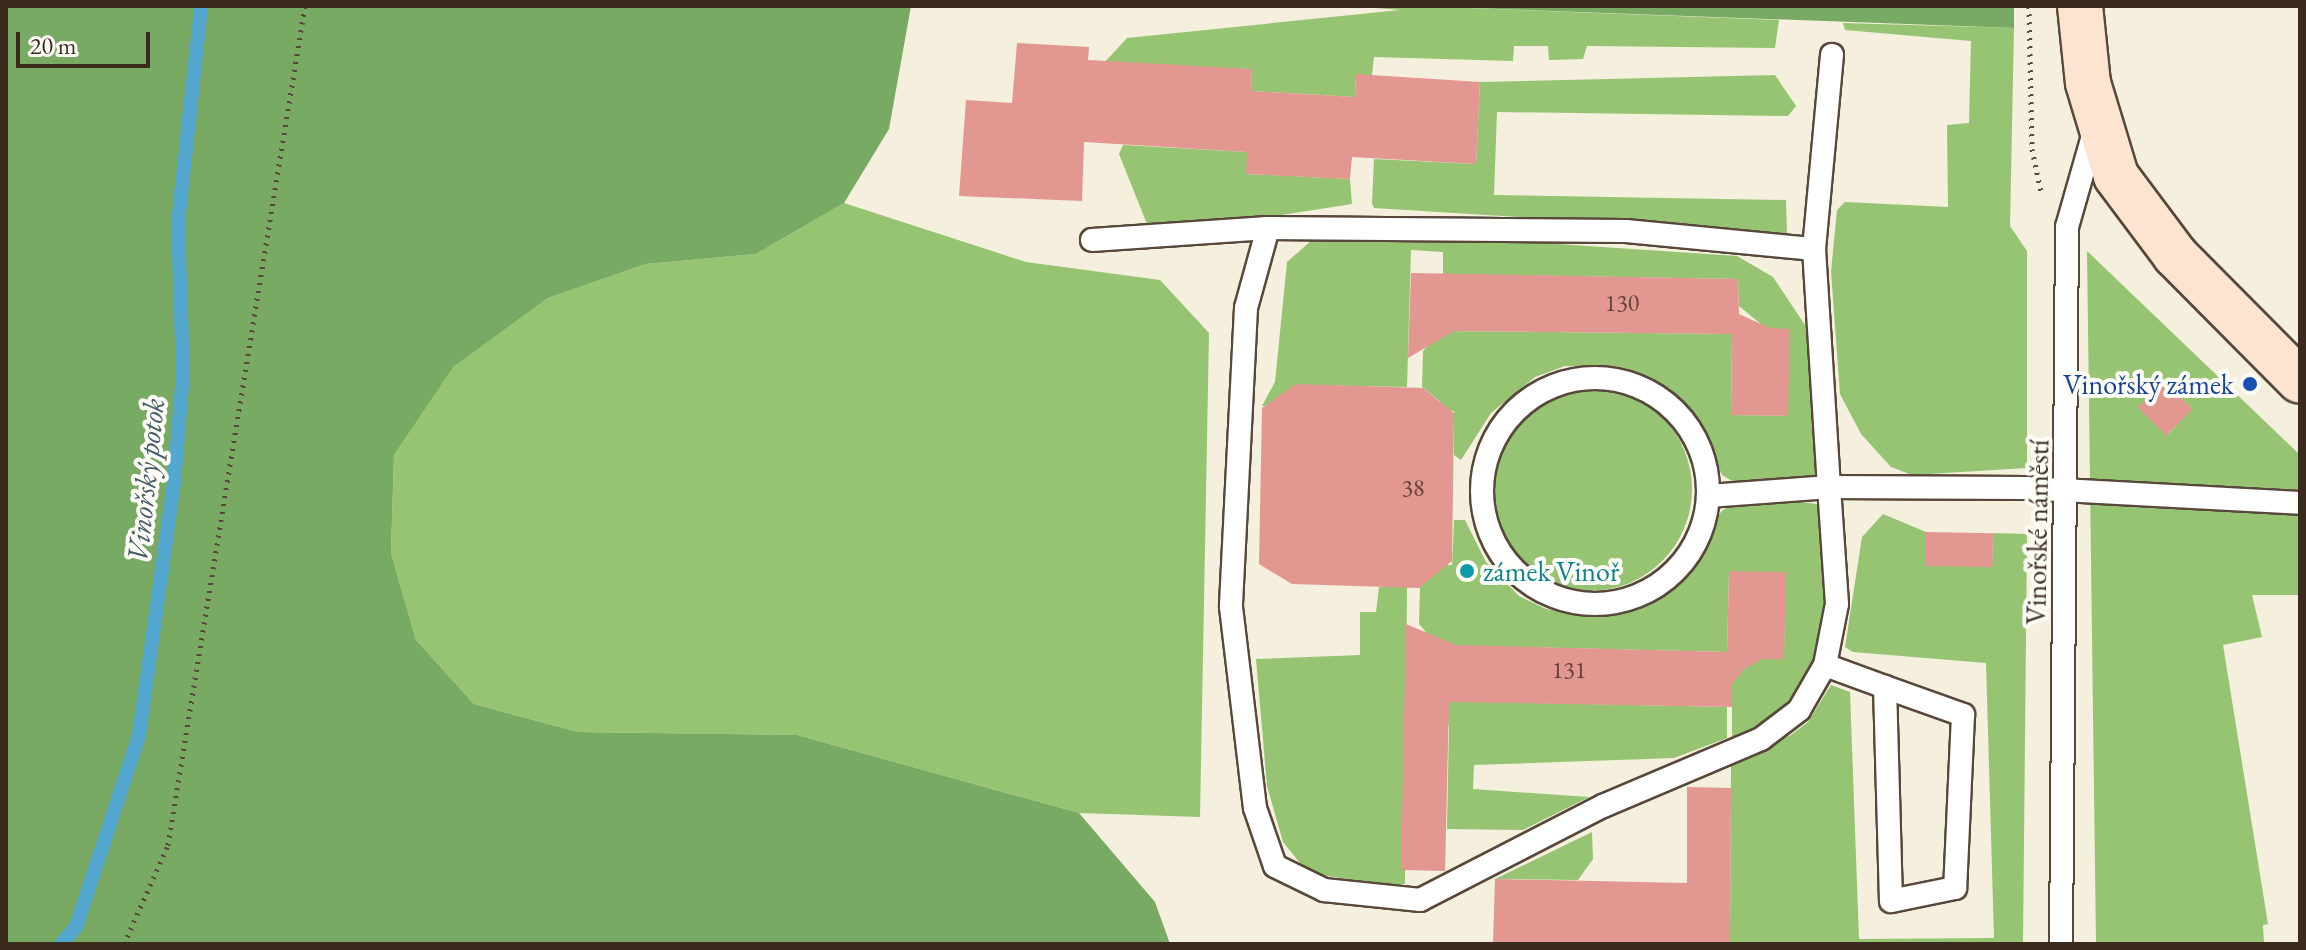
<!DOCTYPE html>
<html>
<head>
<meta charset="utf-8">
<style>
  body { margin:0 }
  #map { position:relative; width:2306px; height:950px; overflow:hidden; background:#f5efdd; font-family:"EB Garamond",serif }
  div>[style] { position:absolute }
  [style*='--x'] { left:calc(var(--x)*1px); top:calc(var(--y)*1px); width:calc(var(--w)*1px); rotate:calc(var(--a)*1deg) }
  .green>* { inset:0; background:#96c472 }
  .round { border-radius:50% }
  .forest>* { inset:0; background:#78aa64 }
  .stream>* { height:14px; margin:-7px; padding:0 7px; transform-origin:7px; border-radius:7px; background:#54a8d0 }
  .building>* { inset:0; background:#e29791; transform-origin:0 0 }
  .path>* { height:5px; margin-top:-2.5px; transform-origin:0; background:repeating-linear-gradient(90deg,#57483b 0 2px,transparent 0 8px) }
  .roads { filter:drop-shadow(2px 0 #57483b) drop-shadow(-2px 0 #57483b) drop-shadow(0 2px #57483b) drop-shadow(0 -2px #57483b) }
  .lane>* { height:22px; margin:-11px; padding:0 11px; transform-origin:11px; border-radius:11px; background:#fff }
  .lane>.ring { margin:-11px; padding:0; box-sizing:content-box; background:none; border:22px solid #fff; border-radius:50% }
  .secondary>* { height:44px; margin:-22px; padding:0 22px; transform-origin:22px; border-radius:22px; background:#fde4d0 }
  .dots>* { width:22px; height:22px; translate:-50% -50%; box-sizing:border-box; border:4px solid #fdfcf7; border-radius:50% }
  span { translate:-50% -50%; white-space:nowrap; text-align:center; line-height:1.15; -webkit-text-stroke:8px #fdfcf7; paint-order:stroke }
  .number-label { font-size:24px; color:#65453b }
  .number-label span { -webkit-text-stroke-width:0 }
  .transit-label { font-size:28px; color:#164399 }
  .right { translate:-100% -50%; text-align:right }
  .street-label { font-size:28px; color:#3b2a1e }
  .culture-label { font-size:28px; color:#0d838f }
  .left { translate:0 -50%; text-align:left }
  .water-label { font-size:30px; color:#455c65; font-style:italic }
  .frame { position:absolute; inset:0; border:8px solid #3b2a1e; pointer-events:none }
  .scale { position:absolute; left:16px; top:32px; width:134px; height:36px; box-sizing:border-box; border:4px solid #3b2a1e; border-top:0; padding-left:10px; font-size:24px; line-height:28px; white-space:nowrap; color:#3b2a1e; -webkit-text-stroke:6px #fdfcf7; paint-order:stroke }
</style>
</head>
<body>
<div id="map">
  <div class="green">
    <div style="clip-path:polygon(1351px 6px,1417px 6px,1779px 20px,1775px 48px,1587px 46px,1583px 59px,1549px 60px,1548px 46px,1514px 46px,1513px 61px,1374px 57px,1372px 75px,1356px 75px,1355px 97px,1251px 91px,1252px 69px,1103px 64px,1127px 38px,1400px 10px)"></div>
    <div style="clip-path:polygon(1843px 23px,2014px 28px,2010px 226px,2027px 251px,2027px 468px,1912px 475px,1891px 467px,1861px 434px,1840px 394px,1831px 272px,1837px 210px,1845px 202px,1948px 207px,1947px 125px,1969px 123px,1971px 41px,1845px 30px)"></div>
    <div style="clip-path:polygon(1775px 75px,1796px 106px,1788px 116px,1497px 112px,1494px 195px,1786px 200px,1787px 234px,1374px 208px,1372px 203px,1374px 159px,1476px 164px,1480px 82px)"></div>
    <div style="clip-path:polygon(1123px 145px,1247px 152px,1247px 174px,1350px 179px,1352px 204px,1250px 220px,1147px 224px,1119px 154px)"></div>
    <div style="clip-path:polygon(844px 203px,1026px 262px,1160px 280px,1209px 333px,1200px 817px,1079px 813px,797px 735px,578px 732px,474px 704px,416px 640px,391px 553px,394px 455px,452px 367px,548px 298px,646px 264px,756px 254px)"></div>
    <div style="clip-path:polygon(1380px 232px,1737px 256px,1773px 277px,1807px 328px,1823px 480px,1739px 485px,1722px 475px,1706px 439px,1679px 400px,1628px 369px,1565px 366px,1535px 377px,1491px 413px,1461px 460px,1454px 455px,1454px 411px,1440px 410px,1441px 402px,1422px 387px,1423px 351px,1442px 331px,1732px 334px,1731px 415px,1788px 416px,1762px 325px,1739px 306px,1738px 279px,1443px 274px,1443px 252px,1411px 250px,1407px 387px,1310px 385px,1276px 406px,1262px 406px,1275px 382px,1287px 262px,1312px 240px)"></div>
    <div style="clip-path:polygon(evenodd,2087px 251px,2300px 455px,2300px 595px,2252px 595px,2262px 637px,2223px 645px,2268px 924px,2263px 925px,2264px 944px,2096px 944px,2087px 251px,2164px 382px,2192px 409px,2167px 435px,2164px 382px)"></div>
    <div class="round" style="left:1488px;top:387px;width:204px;height:204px"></div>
    <div style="clip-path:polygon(1802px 502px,1824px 505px,1830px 540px,1819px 647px,1802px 691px,1752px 732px,1732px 738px,1732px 679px,1757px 659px,1784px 659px,1785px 572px,1729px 572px,1727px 652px,1437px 645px,1419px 624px,1420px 587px,1438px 565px,1452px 565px,1454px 520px,1465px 520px,1486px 562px,1519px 596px,1546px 609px,1593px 617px,1627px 612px,1671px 587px,1691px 567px,1714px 518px,1726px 508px)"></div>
    <div style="clip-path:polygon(1883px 514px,1926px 532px,1926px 566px,1992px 566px,1993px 533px,2027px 534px,2023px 944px,1730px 944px,1731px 763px,1791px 735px,1808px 722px,1831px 685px,1850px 692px,1859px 939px,1994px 938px,1986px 663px,1853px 652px,1845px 647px,1862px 537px)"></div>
    <div style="clip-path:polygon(1379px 587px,1407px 587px,1405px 884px,1377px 885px,1323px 875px,1300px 863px,1283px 842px,1267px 786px,1256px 659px,1360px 655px,1360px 612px,1376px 612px)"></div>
    <div style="clip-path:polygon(1436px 701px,1727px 707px,1727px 738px,1674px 758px,1474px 765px,1473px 789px,1589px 797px,1523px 830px,1447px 829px,1449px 726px)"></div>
    <div style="clip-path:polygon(1592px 832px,1593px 859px,1578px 880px,1495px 879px)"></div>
  </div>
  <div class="forest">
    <div style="clip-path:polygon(6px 6px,911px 6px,889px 129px,844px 203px,756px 254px,646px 264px,548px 298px,453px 367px,394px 455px,391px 553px,416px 640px,474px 704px,578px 732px,797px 735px,1079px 813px,1155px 902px,1170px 944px,6px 944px)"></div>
    <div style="clip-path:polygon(1417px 6px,2014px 6px,2014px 28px)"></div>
  </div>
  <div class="stream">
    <div style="--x:61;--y:944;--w:23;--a:-49"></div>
    <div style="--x:76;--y:927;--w:202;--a:-71.8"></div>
    <div style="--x:139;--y:735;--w:254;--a:-82.1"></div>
    <div style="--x:174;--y:483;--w:110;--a:-85.3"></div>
    <div style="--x:183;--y:373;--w:150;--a:-91.9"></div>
    <div style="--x:178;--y:223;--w:218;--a:-83.9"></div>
  </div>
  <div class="building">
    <div style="clip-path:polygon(1017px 43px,1089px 47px,1088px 60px,1252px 69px,1251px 91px,1355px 97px,1356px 74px,1480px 82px,1476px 164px,1352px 157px,1350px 179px,1246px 174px,1247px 152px,1084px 142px,1082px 201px,959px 196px,966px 100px,1012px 103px)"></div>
    <div style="clip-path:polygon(1411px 273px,1738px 279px,1739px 314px,1770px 328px,1790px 329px,1788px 416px,1731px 415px,1732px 334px,1454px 331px,1408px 358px)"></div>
    <div style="left:2164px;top:381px;width:40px;height:37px;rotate:45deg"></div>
    <div style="clip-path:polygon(1296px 384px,1423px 388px,1454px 413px,1452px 561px,1419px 588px,1292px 584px,1259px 564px,1262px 408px)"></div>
    <div style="left:1926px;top:532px;width:67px;height:34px;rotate:1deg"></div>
    <div style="clip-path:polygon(1729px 571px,1786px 572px,1784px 659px,1762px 659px,1744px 669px,1732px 684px,1732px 707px,1449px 702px,1445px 871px,1401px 870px,1406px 624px,1456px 645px,1727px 652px)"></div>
    <div style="clip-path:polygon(1687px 787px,1731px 788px,1730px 944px,1493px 944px,1495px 879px,1687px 883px)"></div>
  </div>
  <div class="path">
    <div style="--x:2029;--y:6;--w:143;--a:88.8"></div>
    <div style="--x:2032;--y:149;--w:44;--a:78.2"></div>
    <div style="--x:124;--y:944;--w:108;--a:-66"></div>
    <div style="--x:168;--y:845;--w:850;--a:-80.73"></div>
  </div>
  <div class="roads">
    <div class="lane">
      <div style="--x:1268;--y:228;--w:83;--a:105.4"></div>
      <div style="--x:1246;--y:308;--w:299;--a:92.9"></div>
      <div style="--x:1231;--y:607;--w:202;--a:83.2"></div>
      <div style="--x:1255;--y:808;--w:61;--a:71"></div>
      <div style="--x:1275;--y:866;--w:55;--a:26.1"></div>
      <div style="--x:1324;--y:890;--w:97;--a:5.9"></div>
      <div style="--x:1420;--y:900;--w:206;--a:-27.2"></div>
      <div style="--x:1603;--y:806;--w:172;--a:-23"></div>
      <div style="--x:1761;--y:739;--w:48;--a:-37.3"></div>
      <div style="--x:1799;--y:710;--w:52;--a:-60"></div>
      <div style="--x:1825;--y:665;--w:62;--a:-78.9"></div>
      <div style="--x:1837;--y:604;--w:117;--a:-93.9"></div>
      <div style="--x:1829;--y:487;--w:196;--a:0.3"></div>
      <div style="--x:2025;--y:488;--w:275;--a:3.1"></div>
      <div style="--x:1092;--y:240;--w:176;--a:-3.9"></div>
      <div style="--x:1268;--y:228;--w:358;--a:0.5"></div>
      <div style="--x:1626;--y:231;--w:189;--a:5.5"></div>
      <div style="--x:1814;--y:249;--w:238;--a:86.4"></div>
      <div style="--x:1829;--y:487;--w:120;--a:175.7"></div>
      <div style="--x:1814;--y:249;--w:195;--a:-84.7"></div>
      <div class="ring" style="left:1482px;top:378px;width:204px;height:204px"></div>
      <div style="--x:1825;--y:665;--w:64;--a:20.1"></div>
      <div style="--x:1885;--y:687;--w:83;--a:19.7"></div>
      <div style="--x:1963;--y:715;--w:173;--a:92.6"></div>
      <div style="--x:1955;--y:888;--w:65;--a:168.5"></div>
      <div style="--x:1891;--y:901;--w:214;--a:-91.6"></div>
      <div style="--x:2061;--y:944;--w:717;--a:-89.52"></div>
      <div style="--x:2067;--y:227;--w:102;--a:-74.1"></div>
    </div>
    <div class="secondary">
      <div style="--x:2080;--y:6;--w:77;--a:84.1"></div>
      <div style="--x:2088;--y:83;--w:97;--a:73.2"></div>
      <div style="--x:2116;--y:176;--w:99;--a:53.2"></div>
      <div style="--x:2175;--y:255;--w:177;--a:45.2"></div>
    </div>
  </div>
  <div class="dots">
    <div style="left:2250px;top:384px;background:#1a4fb4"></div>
    <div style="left:1467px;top:571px;background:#0f9aa8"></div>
  </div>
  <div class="number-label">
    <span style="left:1622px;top:303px">130</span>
    <span style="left:1413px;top:488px">38</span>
    <span style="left:1569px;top:670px">131</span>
  </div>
  <div class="transit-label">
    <span class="right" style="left:2234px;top:384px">Vinořský zámek</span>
  </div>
  <div class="street-label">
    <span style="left:2037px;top:532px;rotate:-89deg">Vinořské náměstí</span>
  </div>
  <div class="culture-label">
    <span class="left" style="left:1483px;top:571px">zámek Vinoř</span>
  </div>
  <div class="water-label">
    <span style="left:146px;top:480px;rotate:-84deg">Vinořský potok</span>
  </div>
  <div class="frame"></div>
  <div class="scale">20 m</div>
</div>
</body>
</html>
